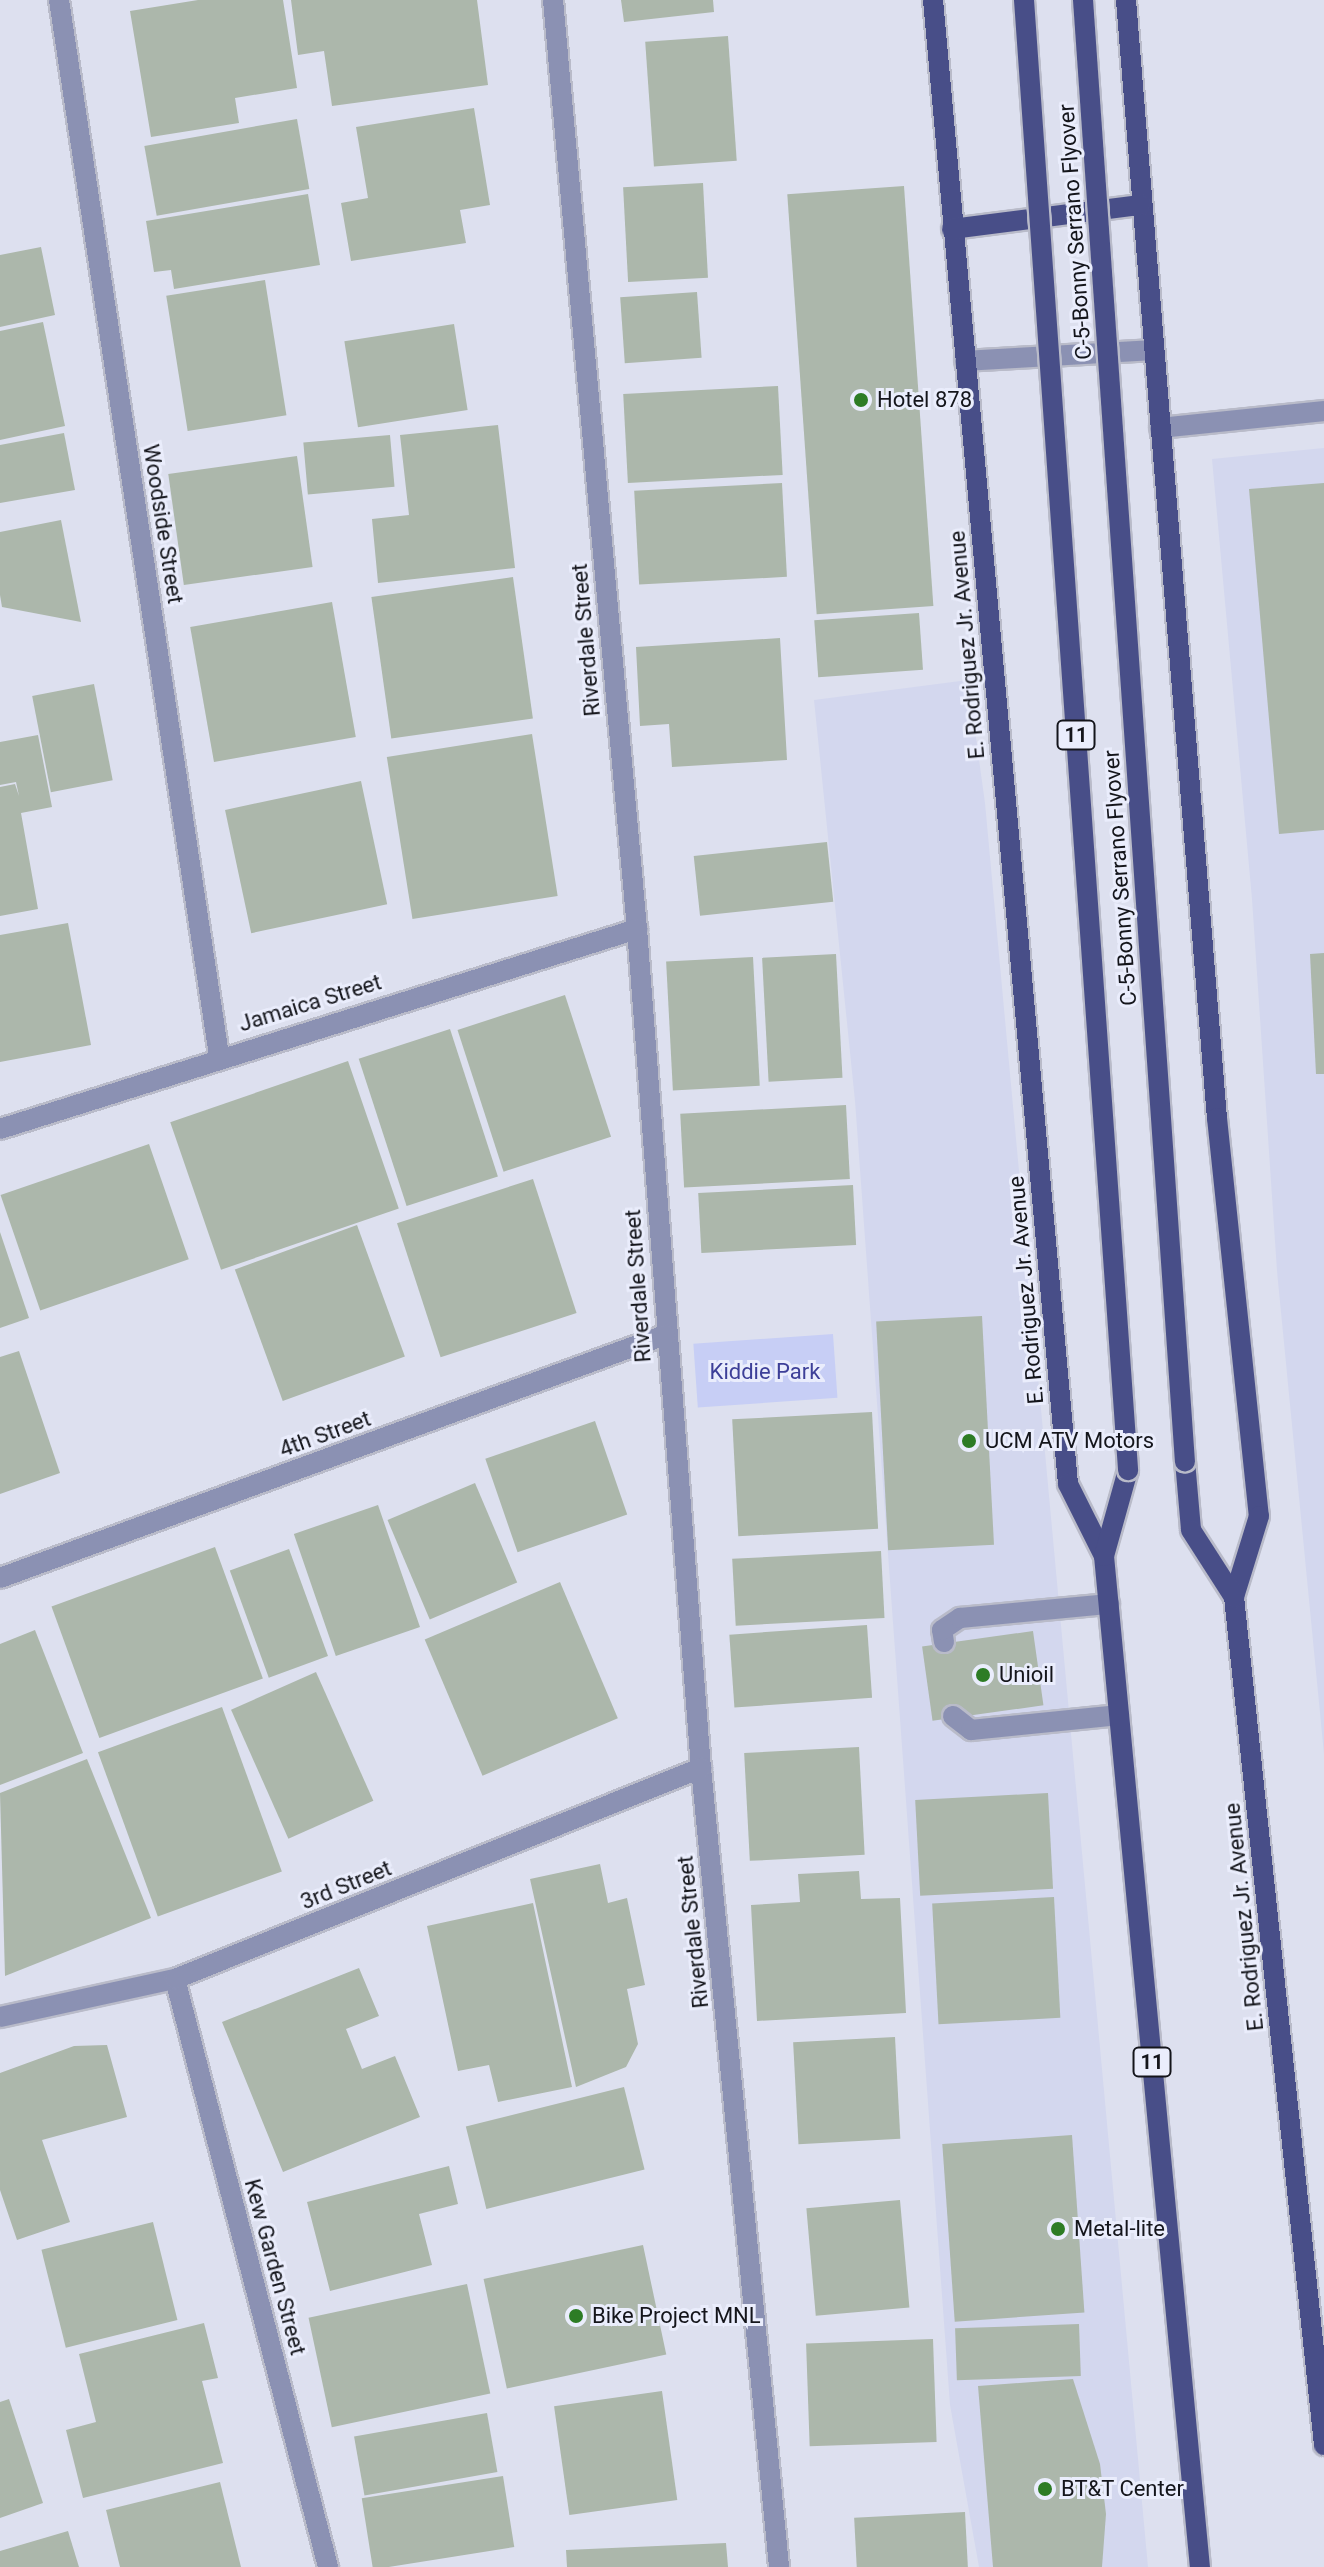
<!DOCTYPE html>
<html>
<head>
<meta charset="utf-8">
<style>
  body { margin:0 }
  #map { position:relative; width:1324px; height:2567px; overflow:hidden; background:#dde0ef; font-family:Roboto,sans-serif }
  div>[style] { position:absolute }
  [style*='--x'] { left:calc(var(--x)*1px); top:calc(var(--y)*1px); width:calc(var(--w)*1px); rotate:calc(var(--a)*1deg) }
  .built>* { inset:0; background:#d3d7ee }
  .green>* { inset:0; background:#c7cef5; transform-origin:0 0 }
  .building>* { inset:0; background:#acb7ab; transform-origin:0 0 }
  .roads { filter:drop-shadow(2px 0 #b9bbc9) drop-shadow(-2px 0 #b9bbc9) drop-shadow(0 2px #b9bbc9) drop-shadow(0 -2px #b9bbc9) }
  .service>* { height:20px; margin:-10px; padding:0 10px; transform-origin:10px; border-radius:10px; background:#8b91b3 }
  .minor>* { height:20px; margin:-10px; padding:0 10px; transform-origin:10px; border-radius:10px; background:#8b91b3 }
  .primary>* { height:20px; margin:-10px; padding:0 10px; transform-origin:10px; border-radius:10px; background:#484e88 }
  .bridges { filter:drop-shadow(2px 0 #b9bbc9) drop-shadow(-2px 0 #b9bbc9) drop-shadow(0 2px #b9bbc9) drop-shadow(0 -2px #b9bbc9) }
  .primary-bridge>* { height:20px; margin:-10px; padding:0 10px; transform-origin:10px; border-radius:10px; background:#484e88 }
  .dots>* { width:22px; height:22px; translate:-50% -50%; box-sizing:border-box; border:4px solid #eaedfc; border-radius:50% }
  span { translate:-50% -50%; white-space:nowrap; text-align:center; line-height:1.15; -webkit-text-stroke:6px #eaedfc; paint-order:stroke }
  .shield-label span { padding:2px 6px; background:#eaedfc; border:2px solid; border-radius:6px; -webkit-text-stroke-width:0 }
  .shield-label { font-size:20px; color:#14151b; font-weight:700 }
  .street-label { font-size:22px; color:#14151b }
  .poi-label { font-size:22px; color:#14151b }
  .left { translate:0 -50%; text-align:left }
  .park-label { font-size:22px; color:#3d3f98 }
</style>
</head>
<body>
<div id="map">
  <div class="built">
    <div style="clip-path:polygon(1324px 448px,1324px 1754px,1277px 1271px,1252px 899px,1212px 459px)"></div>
    <div style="clip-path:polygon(968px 680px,985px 803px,1148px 2567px,979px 2567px,950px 2405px,855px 1101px,814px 700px)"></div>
  </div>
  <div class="green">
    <div style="left:833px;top:1334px;width:64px;height:140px;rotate:86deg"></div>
  </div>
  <div class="building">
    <div style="clip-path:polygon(198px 0,283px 0,297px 88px,235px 98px,239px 123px,151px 137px,130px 11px)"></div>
    <div style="clip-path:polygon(291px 0,477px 0,488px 85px,332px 106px,324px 51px,298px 55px)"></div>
    <div style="clip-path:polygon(621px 0,713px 0,714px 12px,624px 22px)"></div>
    <div style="left:728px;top:36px;width:125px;height:83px;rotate:86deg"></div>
    <div style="clip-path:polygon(474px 108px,490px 205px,460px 210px,466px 243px,351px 261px,341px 203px,368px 198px,356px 127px)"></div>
    <div style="left:297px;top:119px;width:71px;height:155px;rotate:80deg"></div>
    <div style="left:703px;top:183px;width:95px;height:80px;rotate:87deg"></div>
    <div style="left:904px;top:186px;width:421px;height:117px;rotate:86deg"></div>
    <div style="clip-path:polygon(308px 194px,320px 265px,174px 289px,171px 270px,154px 272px,146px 221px)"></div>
    <div style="clip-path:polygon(41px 247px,55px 315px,0 327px,0 255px)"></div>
    <div style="left:265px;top:280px;width:137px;height:100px;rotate:81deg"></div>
    <div style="left:697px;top:292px;width:66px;height:77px;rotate:86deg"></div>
    <div style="clip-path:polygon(43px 322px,65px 426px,0 440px,0 331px)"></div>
    <div style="left:454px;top:324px;width:87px;height:111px;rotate:81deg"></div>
    <div style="left:778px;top:386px;width:89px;height:155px;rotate:87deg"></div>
    <div style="clip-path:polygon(498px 425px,515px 568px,378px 583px,372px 519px,409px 515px,400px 435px)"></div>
    <div style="clip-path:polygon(64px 433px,75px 490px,0 503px,0 445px)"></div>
    <div style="left:390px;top:435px;width:52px;height:87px;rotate:85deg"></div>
    <div style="left:297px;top:456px;width:112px;height:130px;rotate:82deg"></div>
    <div style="left:782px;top:483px;width:94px;height:148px;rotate:87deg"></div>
    <div style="clip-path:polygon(1324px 483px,1324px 830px,1279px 834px,1249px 489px)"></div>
    <div style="clip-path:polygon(61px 520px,81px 622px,2px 607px,0 595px,0 532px)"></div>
    <div style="left:513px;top:577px;width:143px;height:143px;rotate:82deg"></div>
    <div style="left:332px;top:602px;width:137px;height:144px;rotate:80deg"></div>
    <div style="left:919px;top:613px;width:57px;height:105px;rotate:86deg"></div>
    <div style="clip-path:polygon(780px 638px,787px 760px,672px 767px,669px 724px,640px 726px,636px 647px)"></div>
    <div style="left:94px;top:684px;width:98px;height:63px;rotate:79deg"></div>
    <div style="left:532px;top:734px;width:164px;height:147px;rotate:81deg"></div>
    <div style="clip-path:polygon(38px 735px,52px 807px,21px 813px,38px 909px,0 916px,0 787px,15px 784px,19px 796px,16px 782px,0 785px,0 742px)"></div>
    <div style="left:361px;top:781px;width:126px;height:139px;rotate:78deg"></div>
    <div style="left:827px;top:842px;width:60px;height:134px;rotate:84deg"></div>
    <div style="clip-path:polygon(68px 923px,91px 1045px,0 1062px,0 935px)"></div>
    <div style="clip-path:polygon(1324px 953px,1324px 1074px,1316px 1074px,1310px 954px)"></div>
    <div style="left:836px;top:954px;width:124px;height:74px;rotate:87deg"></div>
    <div style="left:753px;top:957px;width:129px;height:87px;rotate:87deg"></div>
    <div style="left:565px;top:995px;width:149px;height:113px;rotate:72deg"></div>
    <div style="left:450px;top:1029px;width:155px;height:96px;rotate:72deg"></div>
    <div style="left:348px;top:1061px;width:156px;height:188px;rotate:71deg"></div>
    <div style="left:846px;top:1105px;width:74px;height:166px;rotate:87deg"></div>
    <div style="left:149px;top:1144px;width:122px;height:157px;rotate:71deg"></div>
    <div style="left:533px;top:1179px;width:141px;height:143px;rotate:72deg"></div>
    <div style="left:853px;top:1185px;width:60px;height:155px;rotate:87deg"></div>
    <div style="left:357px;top:1225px;width:140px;height:130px;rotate:70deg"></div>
    <div style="clip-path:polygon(0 1232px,29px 1318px,0 1328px)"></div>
    <div style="left:982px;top:1316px;width:229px;height:106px;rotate:87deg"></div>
    <div style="clip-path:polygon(19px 1351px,60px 1473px,0 1494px,0 1357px)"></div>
    <div style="left:872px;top:1412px;width:117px;height:140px;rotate:87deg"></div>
    <div style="left:595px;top:1421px;width:99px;height:116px;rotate:71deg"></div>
    <div style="left:475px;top:1483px;width:108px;height:95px;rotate:67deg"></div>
    <div style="left:378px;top:1505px;width:129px;height:89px;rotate:71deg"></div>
    <div style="left:215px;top:1547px;width:140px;height:174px;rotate:70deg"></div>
    <div style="left:289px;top:1549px;width:114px;height:63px;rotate:70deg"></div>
    <div style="left:881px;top:1551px;width:67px;height:149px;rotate:87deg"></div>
    <div style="left:560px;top:1582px;width:148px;height:147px;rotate:67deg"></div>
    <div style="left:867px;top:1625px;width:73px;height:138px;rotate:86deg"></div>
    <div style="clip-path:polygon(35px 1630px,83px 1753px,0 1785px,0 1644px)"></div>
    <div style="left:1033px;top:1631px;width:75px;height:112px;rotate:82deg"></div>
    <div style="left:316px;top:1672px;width:141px;height:93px;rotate:66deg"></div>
    <div style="left:222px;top:1707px;width:175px;height:132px;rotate:70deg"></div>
    <div style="left:859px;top:1747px;width:108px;height:115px;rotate:87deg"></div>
    <div style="clip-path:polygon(87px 1759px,151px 1918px,5px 1976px,0 1793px)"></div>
    <div style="left:1048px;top:1793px;width:96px;height:133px;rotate:87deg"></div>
    <div style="clip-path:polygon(600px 1864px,608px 1903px,627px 1898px,645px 1985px,627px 1989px,638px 2044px,626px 2067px,576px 2087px,530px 1879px)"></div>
    <div style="clip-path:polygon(859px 1871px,861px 1899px,900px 1898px,906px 2013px,757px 2021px,751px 1905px,800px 1902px,798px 1874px)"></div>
    <div style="left:1054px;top:1897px;width:121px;height:122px;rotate:87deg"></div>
    <div style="clip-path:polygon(533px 1903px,572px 2087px,498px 2102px,489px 2065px,458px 2071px,427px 1926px)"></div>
    <div style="clip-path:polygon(359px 1968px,379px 2016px,346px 2029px,362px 2069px,395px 2056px,420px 2117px,283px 2172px,222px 2022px)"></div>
    <div style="left:895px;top:2037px;width:102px;height:102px;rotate:87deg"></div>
    <div style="clip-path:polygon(107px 2045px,127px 2117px,42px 2140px,70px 2222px,17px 2240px,0 2190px,0 2073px,74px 2046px)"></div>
    <div style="left:624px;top:2087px;width:85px;height:163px;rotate:76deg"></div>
    <div style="left:1072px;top:2135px;width:178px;height:130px;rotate:86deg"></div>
    <div style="clip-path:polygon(449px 2166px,458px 2204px,419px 2214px,432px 2265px,330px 2291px,307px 2202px)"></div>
    <div style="left:900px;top:2200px;width:108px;height:94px;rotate:85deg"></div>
    <div style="left:153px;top:2222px;width:101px;height:115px;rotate:76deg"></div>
    <div style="left:643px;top:2245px;width:112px;height:163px;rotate:78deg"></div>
    <div style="left:467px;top:2284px;width:112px;height:162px;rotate:78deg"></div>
    <div style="clip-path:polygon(204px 2323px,218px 2378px,202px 2381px,223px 2463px,83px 2498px,66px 2430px,96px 2422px,79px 2354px)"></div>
    <div style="left:1079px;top:2324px;width:52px;height:124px;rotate:88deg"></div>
    <div style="left:933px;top:2339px;width:103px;height:127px;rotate:88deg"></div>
    <div style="clip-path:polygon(1073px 2379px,1100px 2464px,1106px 2514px,1102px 2567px,993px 2567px,978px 2386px)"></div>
    <div style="left:662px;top:2391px;width:110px;height:109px;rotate:82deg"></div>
    <div style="clip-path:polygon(9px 2399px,43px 2503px,0 2518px,0 2402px)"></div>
    <div style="left:487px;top:2413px;width:60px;height:135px;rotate:80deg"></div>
    <div style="left:503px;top:2476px;width:72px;height:143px;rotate:81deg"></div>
    <div style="clip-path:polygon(220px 2482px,241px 2567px,120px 2567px,106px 2510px)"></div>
    <div style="left:965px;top:2512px;width:55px;height:111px;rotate:87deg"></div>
    <div style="clip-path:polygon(68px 2531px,79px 2567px,0 2567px,0 2551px)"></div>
    <div style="clip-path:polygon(726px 2543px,728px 2567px,567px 2567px,566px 2550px)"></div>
  </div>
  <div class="roads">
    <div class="service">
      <div style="--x:965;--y:361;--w:188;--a:-3.3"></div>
      <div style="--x:944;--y:1642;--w:12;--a:-99"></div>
      <div style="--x:942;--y:1630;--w:22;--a:-34"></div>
      <div style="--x:960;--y:1618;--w:150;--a:-5.4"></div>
      <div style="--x:953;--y:1716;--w:23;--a:38"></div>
      <div style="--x:971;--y:1730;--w:149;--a:-5.8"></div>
    </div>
    <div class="minor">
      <div style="--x:59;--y:0;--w:1068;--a:81.38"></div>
      <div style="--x:553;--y:0;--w:933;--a:84.83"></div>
      <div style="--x:637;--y:929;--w:841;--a:85.64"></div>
      <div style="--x:701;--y:1768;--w:803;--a:84.42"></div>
      <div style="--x:1160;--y:428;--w:165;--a:-5.9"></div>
      <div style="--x:0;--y:1129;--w:668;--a:-17.43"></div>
      <div style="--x:0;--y:1578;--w:708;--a:-20.07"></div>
      <div style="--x:175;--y:1979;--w:608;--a:75.41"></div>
      <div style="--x:0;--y:2017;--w:179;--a:-12.3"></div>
      <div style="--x:175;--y:1979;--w:567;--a:-21.86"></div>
    </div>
    <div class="primary">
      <div style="--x:933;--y:0;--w:1490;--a:84.8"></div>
      <div style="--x:1068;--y:1484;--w:80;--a:63.4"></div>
      <div style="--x:1104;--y:1556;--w:1016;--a:84.58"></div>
      <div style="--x:1126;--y:0;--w:1122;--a:85.35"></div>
      <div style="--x:1217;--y:1118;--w:400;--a:84"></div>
      <div style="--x:1259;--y:1516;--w:85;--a:107.2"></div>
      <div style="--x:1234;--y:1597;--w:853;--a:83.94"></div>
      <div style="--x:952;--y:229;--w:190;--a:-7.3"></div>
      <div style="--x:1185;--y:1461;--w:69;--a:85"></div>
      <div style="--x:1191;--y:1530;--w:80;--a:57.3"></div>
      <div style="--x:1104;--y:1556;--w:89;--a:-74.4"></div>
    </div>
  </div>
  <div class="bridges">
    <div class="primary-bridge">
      <div style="--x:1024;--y:0;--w:1474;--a:85.95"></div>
      <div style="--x:1083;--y:0;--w:1465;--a:86.01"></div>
    </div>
  </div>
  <div class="dots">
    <div style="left:861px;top:400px;background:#2d7c25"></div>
    <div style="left:969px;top:1441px;background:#2d7c25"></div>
    <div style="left:983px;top:1675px;background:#2d7c25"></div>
    <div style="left:1058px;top:2229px;background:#2d7c25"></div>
    <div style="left:576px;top:2316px;background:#2d7c25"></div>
    <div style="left:1045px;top:2489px;background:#2d7c25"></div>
  </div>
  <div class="shield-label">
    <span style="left:1076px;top:735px">11</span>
    <span style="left:1152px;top:2062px">11</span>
  </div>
  <div class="street-label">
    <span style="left:1075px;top:232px;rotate:-94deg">C-5-Bonny Serrano Flyover</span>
    <span style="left:163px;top:524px;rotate:81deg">Woodside Street</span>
    <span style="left:586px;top:640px;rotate:-95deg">Riverdale Street</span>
    <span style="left:967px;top:645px;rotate:-95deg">E. Rodriguez Jr. Avenue</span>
    <span style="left:1120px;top:878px;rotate:-94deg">C-5-Bonny Serrano Flyover</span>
    <span style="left:310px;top:1003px;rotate:-17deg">Jamaica Street</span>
    <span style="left:638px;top:1286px;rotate:-94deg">Riverdale Street</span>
    <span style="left:1026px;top:1290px;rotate:-95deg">E. Rodriguez Jr. Avenue</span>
    <span style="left:325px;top:1434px;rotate:-20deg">4th Street</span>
    <span style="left:346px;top:1885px;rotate:-22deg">3rd Street</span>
    <span style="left:1244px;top:1917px;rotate:-96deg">E. Rodriguez Jr. Avenue</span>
    <span style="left:693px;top:1932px;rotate:-96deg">Riverdale Street</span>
    <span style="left:275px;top:2267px;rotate:75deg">Kew Garden Street</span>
  </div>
  <div class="poi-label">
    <span class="left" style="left:877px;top:400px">Hotel 878</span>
    <span class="left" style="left:985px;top:1441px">UCM ATV Motors</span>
    <span class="left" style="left:999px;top:1675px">Unioil</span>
    <span class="left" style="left:1074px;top:2229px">Metal-lite</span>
    <span class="left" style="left:592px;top:2316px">Bike Project MNL</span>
    <span class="left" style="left:1061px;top:2489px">BT&amp;T Center</span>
  </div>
  <div class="park-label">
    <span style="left:765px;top:1372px">Kiddie Park</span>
  </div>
</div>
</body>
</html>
